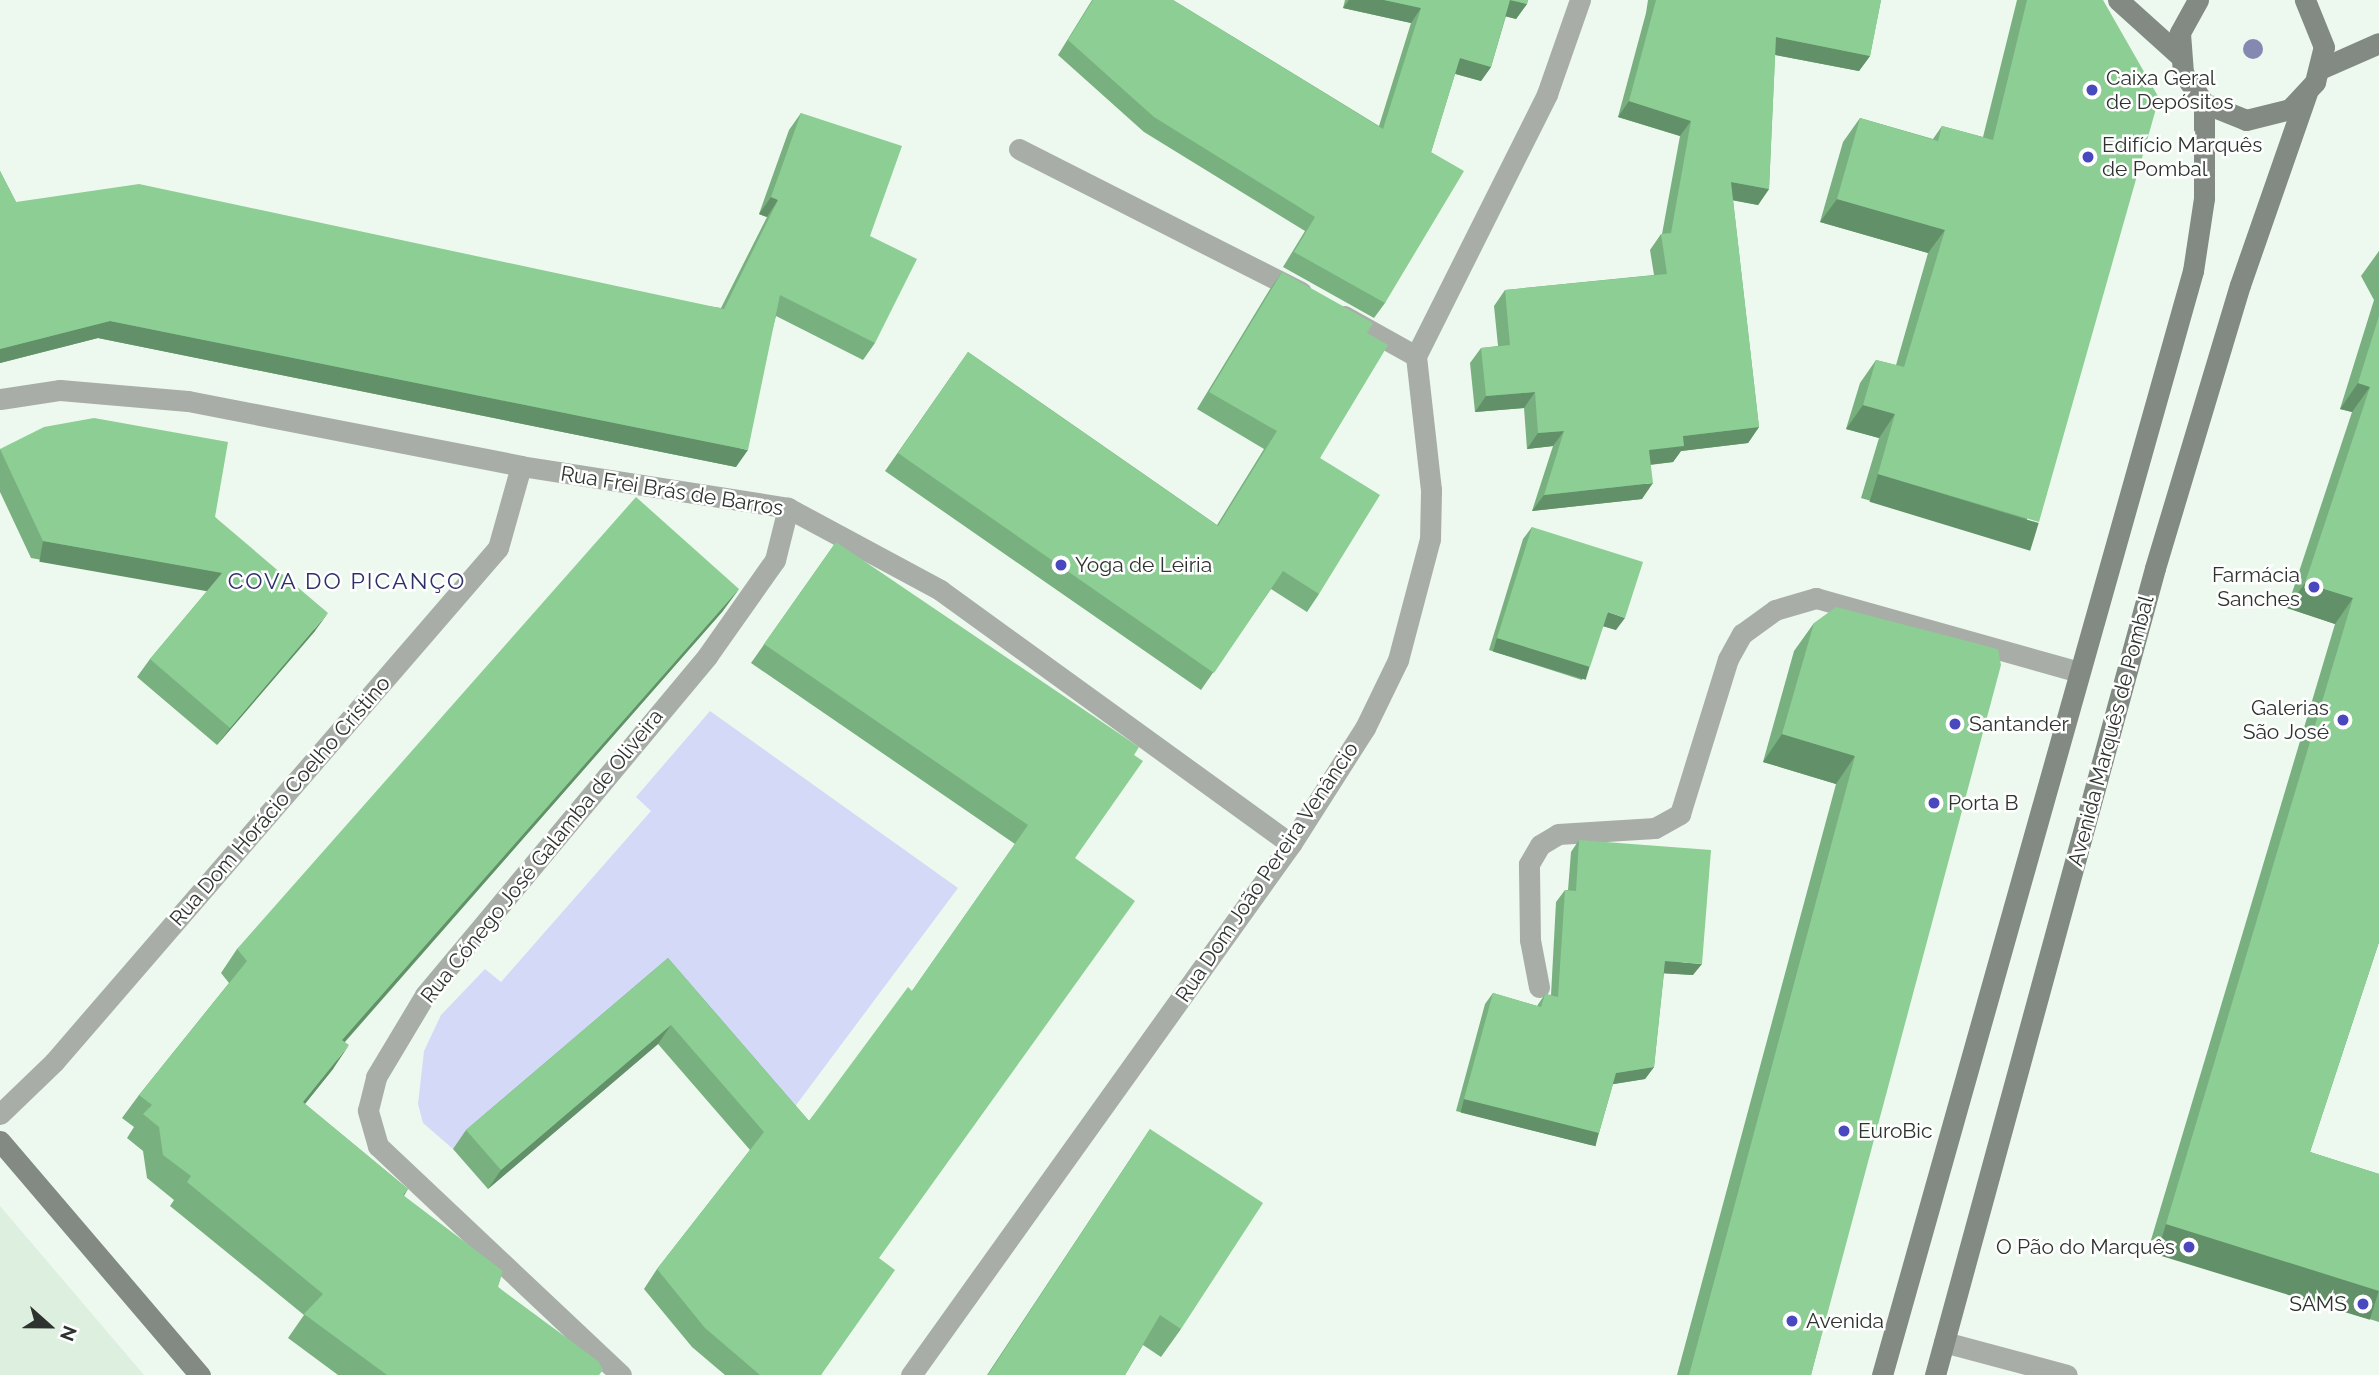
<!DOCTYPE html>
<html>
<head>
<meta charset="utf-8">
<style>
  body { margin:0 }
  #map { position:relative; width:2379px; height:1375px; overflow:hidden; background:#edf9ee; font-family:Raleway,sans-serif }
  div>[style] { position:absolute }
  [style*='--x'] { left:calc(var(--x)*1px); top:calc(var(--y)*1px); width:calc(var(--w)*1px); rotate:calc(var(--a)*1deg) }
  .built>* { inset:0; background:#ddefdf }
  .green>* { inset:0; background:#d4d9f7 }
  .street>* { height:21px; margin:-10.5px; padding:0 10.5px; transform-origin:10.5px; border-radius:10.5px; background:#a8ada8 }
  .secondary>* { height:21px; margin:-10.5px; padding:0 10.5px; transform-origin:10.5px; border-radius:10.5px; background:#838a83 }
  .trees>* { width:20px; height:20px; margin:-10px; border-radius:50%; background:#8489b1 }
  .wall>* { inset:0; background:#78b17f }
  .shaded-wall>* { inset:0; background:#629068; transform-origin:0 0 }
  .building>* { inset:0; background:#8cce94 }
  .dots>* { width:19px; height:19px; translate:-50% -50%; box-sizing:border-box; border:4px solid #fff; border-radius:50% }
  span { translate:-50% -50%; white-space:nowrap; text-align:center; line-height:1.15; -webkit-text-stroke:5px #fff; paint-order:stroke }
  .poi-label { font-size:21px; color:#2e332f }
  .left { translate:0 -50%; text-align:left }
  .right { translate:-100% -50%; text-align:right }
  .street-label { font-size:21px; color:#2e332f }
  .neighbourhood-label { font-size:23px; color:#2d2f69; letter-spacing:2px }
  .north { position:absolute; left:14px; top:1291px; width:70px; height:70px; -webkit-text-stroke:5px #fff; paint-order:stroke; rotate:111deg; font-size:19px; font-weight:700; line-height:28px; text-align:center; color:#2e332f }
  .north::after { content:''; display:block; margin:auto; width:24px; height:32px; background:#2e332f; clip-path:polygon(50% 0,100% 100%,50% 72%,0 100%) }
</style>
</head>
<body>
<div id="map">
  <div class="built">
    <div style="clip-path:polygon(0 1206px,144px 1375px,0 1375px)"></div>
  </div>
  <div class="green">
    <div style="clip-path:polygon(710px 711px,958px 888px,782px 1124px,654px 977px,453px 1149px,423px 1123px,418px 1104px,424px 1051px,441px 1015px,485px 969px,501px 982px,651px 811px,636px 797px)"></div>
  </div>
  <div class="street">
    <div style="--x:1019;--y:149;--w:316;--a:26.9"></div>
    <div style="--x:1344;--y:316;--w:82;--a:29.1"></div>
    <div style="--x:0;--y:399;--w:61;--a:-8.5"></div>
    <div style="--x:60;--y:390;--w:128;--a:4.9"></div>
    <div style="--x:188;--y:401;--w:339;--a:11"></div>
    <div style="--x:521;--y:466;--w:270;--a:8.9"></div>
    <div style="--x:788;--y:508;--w:173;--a:28.3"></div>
    <div style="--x:940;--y:590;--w:433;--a:35.9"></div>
    <div style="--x:1539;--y:987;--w:48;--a:-100.8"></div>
    <div style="--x:1530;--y:940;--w:76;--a:-90.8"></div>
    <div style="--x:1529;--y:864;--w:22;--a:-60"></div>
    <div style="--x:1540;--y:845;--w:21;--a:-31"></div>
    <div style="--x:1558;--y:834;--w:97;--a:-3.5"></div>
    <div style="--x:1655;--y:828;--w:29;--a:-29"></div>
    <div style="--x:1680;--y:814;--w:162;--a:-72.8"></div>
    <div style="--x:1728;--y:659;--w:29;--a:-61"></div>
    <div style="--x:1742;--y:634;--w:41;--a:-36"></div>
    <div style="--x:1775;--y:610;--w:43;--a:-16.3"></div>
    <div style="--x:1816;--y:598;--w:273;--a:15.7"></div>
    <div style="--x:0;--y:1114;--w:75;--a:-43.9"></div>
    <div style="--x:54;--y:1062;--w:679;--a:-49.18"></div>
    <div style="--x:498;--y:548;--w:85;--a:-74.3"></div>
    <div style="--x:1944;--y:1342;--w:127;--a:15"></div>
    <div style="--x:621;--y:1375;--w:334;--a:-136.7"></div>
    <div style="--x:378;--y:1146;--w:37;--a:-106"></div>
    <div style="--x:368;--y:1110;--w:34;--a:-76"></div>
    <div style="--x:376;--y:1077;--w:96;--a:-59.1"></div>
    <div style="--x:425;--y:995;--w:442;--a:-50.2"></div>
    <div style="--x:708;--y:655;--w:116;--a:-54.8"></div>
    <div style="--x:775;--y:560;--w:54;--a:-76"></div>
    <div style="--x:911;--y:1375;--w:653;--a:-54.41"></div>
    <div style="--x:1291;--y:844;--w:138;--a:-57.5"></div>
    <div style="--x:1365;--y:728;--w:76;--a:-64.1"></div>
    <div style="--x:1398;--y:660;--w:125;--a:-75.2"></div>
    <div style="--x:1430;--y:539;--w:49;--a:-88.8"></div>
    <div style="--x:1431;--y:490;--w:135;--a:-96.4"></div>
    <div style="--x:1416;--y:356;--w:293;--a:-63.4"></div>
    <div style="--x:1547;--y:94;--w:100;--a:-70.7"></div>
  </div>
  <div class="secondary">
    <div style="--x:2118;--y:0;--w:82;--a:42"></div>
    <div style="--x:2198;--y:0;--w:38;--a:119"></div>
    <div style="--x:2180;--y:33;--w:40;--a:85.7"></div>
    <div style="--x:2183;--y:73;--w:37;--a:55"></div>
    <div style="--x:2204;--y:103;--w:45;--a:22"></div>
    <div style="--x:2246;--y:120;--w:45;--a:-14"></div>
    <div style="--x:2290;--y:109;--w:37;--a:-47"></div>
    <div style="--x:2315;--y:82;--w:36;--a:-76"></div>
    <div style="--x:2324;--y:47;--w:51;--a:-112"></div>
    <div style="--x:2320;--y:69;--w:64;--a:-23.8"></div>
    <div style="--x:0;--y:1141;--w:308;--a:49.5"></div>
    <div style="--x:1882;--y:1375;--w:1147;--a:-74.27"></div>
    <div style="--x:2193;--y:271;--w:74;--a:-81.4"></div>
    <div style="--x:2204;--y:198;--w:95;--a:-90"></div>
    <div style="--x:1935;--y:1375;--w:836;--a:-74.75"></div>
    <div style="--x:2155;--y:568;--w:295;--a:-73.3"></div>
    <div style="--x:2240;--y:285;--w:203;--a:-70.8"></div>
  </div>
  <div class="trees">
    <div style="left:2253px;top:49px"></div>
  </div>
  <div class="wall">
    <div style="clip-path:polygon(1092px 0,1173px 0,1379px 126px,1411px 23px,1343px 8px,1345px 0,1528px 0,1527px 4px,1516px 19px,1506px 16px,1491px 67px,1481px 81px,1455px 74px,1385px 303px,1374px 318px,1283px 267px,1305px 231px,1144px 132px,1058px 55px)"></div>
    <div style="clip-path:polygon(1648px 0,1881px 0,1870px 56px,1859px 71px,1775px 55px,1769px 189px,1758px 205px,1733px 200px,1759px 427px,1748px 443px,1681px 451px,1673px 462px,1650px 465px,1642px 499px,1532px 511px,1553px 446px,1527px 449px,1524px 408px,1475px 412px,1470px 363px,1481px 348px,1498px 346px,1494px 306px,1505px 290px,1654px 275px,1650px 250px,1661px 234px,1662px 234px,1680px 136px,1618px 117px,1646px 13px)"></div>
    <div style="clip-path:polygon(2017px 0,2103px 0,2023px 546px,1861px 498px,1879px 438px,1846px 429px,1860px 383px,1876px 360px,1896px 365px,1928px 253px,1820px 222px,1843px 142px,1860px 118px,1933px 139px,1942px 126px,1983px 137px)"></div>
    <div style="clip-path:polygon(801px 113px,870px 236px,875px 343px,863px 360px,776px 316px,736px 467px,98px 338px,0 363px,0 171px,16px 202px,721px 308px,767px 217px,759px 214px,789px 130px)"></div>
    <div style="clip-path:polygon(2379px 251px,2379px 942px,2310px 1152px,2379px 1174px,2379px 1322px,2148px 1250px,2335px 624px,2287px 608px,2352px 412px,2340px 409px,2374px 300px,2361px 276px)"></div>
    <div style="clip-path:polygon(1282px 272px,1367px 333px,1320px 458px,1319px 594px,1307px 612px,1271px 589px,1201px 690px,885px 471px,968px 352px,1217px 525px,1264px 449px,1197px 409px,1270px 289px)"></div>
    <div style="clip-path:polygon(0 449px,215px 517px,315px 631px,217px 745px,137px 677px,150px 659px,208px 590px,31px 558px,0 492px)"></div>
    <div style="clip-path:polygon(1532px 527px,1616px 630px,1603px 626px,1582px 680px,1489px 650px,1523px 539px)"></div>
    <div style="clip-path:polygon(836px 542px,1075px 858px,821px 1375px,725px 1375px,692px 1347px,644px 1289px,657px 1269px,750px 1150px,658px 1044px,488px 1189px,453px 1149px,466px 1130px,668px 958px,809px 1121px,912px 991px,1015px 844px,751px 663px)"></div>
    <div style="clip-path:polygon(739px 589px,722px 612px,345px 1042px,333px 1069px,305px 1104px,408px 1189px,404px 1196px,498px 1287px,599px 1375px,338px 1375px,288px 1338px,304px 1315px,170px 1206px,174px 1200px,147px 1178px,143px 1151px,127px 1138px,134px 1127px,122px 1118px,139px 1095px,229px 983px,221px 973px,237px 949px)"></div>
    <div style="clip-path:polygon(1814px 623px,1998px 649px,1811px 1375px,1677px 1375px,1836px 784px,1763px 762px,1794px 651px)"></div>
    <div style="clip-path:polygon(1579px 840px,1693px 975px,1664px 973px,1654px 1067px,1645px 1079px,1613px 1084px,1599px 1133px,1591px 1145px,1456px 1111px,1485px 1004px,1493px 993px,1537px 1006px,1545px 994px,1551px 995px,1556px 902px,1565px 890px,1568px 890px,1571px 852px)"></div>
    <div style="clip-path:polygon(1150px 1129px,1181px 1329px,1161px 1357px,1143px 1345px,1125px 1375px,987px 1375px)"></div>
  </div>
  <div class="shaded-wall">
    <div style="clip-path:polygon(1349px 0,1384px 0,1421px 8px,1411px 23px,1343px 8px)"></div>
    <div style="clip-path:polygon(1510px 0,1527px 4px,1516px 19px,1500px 15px)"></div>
    <div style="clip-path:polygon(1776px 37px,1870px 56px,1859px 71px,1765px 53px)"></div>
    <div style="clip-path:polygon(1460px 58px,1491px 67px,1481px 81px,1449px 72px)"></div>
    <div style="clip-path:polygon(1629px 101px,1691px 121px,1680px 136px,1618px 117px)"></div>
    <div style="clip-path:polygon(1731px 182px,1769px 189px,1758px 205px,1720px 198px)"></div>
    <div style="clip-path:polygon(771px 197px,778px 200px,767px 217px,759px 214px)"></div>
    <div style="clip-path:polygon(1837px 199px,1945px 230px,1928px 253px,1820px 222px)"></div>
    <div style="clip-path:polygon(110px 321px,748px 450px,736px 467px,98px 338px,0 363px,0 349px)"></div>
    <div style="clip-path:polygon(2358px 383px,2370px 387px,2352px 412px,2340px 409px)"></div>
    <div style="clip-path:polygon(1535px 392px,1524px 408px,1475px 412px,1486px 396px)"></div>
    <div style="clip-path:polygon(1863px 405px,1895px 414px,1879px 438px,1846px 429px)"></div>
    <div style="clip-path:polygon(1759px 427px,1748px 443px,1681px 451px,1673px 462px,1638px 466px,1649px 450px,1683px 436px)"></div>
    <div style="clip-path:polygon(1564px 431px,1553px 446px,1527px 449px,1538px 433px)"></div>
    <div style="left:1878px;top:474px;width:168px;height:29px;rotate:17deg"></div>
    <div style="clip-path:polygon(1653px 483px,1642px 499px,1532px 511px,1544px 495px)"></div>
    <div style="left:43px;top:541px;width:182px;height:21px;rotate:10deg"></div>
    <div style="clip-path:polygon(2305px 583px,2353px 598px,2335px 624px,2287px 608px)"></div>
    <div style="clip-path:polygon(739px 589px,722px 612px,326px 1063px,342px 1040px)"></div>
    <div style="clip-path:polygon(1608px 612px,1625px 618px,1616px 630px,1599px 625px)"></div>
    <div style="clip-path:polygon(328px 613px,315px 631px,217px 745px,230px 728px)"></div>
    <div style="left:1497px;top:638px;width:97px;height:14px;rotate:17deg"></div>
    <div style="clip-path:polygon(1782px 734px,1855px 756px,1836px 784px,1763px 762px)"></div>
    <div style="clip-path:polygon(1665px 961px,1702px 964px,1693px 975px,1657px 973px)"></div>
    <div style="clip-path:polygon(671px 1025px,658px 1044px,488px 1189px,501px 1170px)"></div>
    <div style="clip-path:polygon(349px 1045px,333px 1069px,287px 1126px,303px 1102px)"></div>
    <div style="clip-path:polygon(1654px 1067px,1645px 1079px,1608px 1085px,1616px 1073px)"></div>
    <div style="left:1464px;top:1099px;width:139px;height:14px;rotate:14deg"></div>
    <div style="left:2166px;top:1224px;width:223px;height:32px;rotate:17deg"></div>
  </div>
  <div class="building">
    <div style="clip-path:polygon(1093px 0,1173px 0,1383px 129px,1421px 8px,1384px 0,1528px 0,1527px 4px,1510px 0,1491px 67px,1460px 58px,1431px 152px,1464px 171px,1385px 303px,1294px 252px,1315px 217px,1154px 117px,1068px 40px)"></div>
    <div style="clip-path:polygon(1656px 0,1881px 0,1870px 56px,1776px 37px,1769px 189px,1731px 182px,1759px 427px,1683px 436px,1684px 446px,1649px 450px,1653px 483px,1544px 495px,1564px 431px,1538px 433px,1535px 392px,1486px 396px,1481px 348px,1510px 345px,1505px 290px,1667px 274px,1661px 234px,1671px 233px,1691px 121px,1629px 101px)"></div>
    <div style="clip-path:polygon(2027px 0,2103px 0,2159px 98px,2039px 522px,1878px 474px,1895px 414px,1863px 405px,1876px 360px,1904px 367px,1945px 230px,1837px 199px,1860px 118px,1938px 141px,1942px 126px,1993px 140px)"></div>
    <div style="clip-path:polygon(801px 113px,902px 146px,870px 236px,917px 259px,875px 343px,780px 295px,748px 450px,110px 321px,0 349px,0 171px,16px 202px,139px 184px,724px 309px,778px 200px,771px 197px)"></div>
    <div style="clip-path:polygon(1282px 272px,1373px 323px,1367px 333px,1388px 345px,1320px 458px,1380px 495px,1319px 594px,1283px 571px,1214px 673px,898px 453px,968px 352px,1218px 526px,1277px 431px,1209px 392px)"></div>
    <div style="clip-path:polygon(2379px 316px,2379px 942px,2310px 1152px,2379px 1174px,2379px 1291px,2166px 1224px,2353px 598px,2305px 583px,2370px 387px,2358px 383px)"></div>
    <div style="clip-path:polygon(94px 418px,228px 442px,215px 517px,328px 613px,230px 728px,150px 659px,222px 573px,43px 541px,0 449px,44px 427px)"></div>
    <div style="clip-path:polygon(636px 497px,739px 589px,342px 1040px,349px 1045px,303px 1102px,408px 1189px,403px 1195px,503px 1271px,498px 1287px,598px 1361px,603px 1370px,599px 1375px,387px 1375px,304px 1314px,323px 1294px,187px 1182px,191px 1176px,163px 1155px,159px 1127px,143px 1114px,152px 1105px,139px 1095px,247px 961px,237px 949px)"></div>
    <div style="clip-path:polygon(1532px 527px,1643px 562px,1625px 618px,1608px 612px,1590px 667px,1497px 638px)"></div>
    <div style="clip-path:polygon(836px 542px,1139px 747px,1134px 755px,1143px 761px,1075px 858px,1135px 901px,879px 1258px,895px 1270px,821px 1375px,760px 1375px,705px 1328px,657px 1269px,764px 1132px,671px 1025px,501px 1170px,466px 1130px,668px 958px,809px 1121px,908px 987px,912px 991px,1028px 825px,764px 644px)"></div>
    <div style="clip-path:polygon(1836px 607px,1998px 649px,2001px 665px,1811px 1375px,1689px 1375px,1855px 756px,1782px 734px,1814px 623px)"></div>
    <div style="clip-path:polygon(1579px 840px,1711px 850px,1702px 964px,1665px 961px,1654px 1067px,1616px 1073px,1599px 1133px,1464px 1099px,1493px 993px,1541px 1007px,1545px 994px,1558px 997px,1565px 890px,1576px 891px)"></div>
    <div style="clip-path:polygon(1150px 1129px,1263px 1203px,1181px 1329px,1160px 1315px,1125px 1375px,988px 1375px)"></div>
  </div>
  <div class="dots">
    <div style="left:2092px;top:90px;background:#4a48be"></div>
    <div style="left:2088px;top:157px;background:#4a48be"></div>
    <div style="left:1061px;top:565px;background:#4a48be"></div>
    <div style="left:2314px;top:587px;background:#4a48be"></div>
    <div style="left:2343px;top:720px;background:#4a48be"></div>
    <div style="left:1955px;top:724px;background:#4a48be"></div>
    <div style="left:1934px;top:803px;background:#4a48be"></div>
    <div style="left:1844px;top:1131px;background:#4a48be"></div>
    <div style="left:2189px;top:1247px;background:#4a48be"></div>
    <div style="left:2363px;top:1304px;background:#4a48be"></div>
    <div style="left:1792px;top:1321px;background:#4a48be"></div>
  </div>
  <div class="poi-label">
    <span class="left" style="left:2106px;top:90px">Caixa Geral<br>de Depósitos</span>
    <span class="left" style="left:2102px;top:157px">Edifício Marquês<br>de Pombal</span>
    <span class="left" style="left:1075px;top:565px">Yoga de Leiria</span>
    <span class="right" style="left:2300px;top:587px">Farmácia<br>Sanches</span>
    <span class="right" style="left:2329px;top:720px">Galerias<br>São José</span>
    <span class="left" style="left:1969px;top:724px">Santander</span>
    <span class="left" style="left:1948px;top:803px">Porta B</span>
    <span class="left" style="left:1858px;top:1131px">EuroBic</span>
    <span class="right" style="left:2175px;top:1247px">O Pão do Marquês</span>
    <span class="right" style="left:2347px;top:1304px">SAMS</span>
    <span class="left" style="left:1806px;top:1321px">Avenida</span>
  </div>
  <div class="street-label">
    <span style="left:672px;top:491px;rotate:9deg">Rua Frei Brás de Barros</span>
    <span style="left:2111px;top:731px;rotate:-75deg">Avenida Marquês de Pombal</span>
    <span style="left:280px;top:801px;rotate:-49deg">Rua Dom Horácio Coelho Cristino</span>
    <span style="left:542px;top:856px;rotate:-51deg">Rua Cónego José Galamba de Oliveira</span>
    <span style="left:1267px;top:872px;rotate:-56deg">Rua Dom João Pereira Venâncio</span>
  </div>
  <div class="neighbourhood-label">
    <span style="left:347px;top:581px">COVA DO PICANÇO</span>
  </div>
  <div class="north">N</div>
</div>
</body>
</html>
